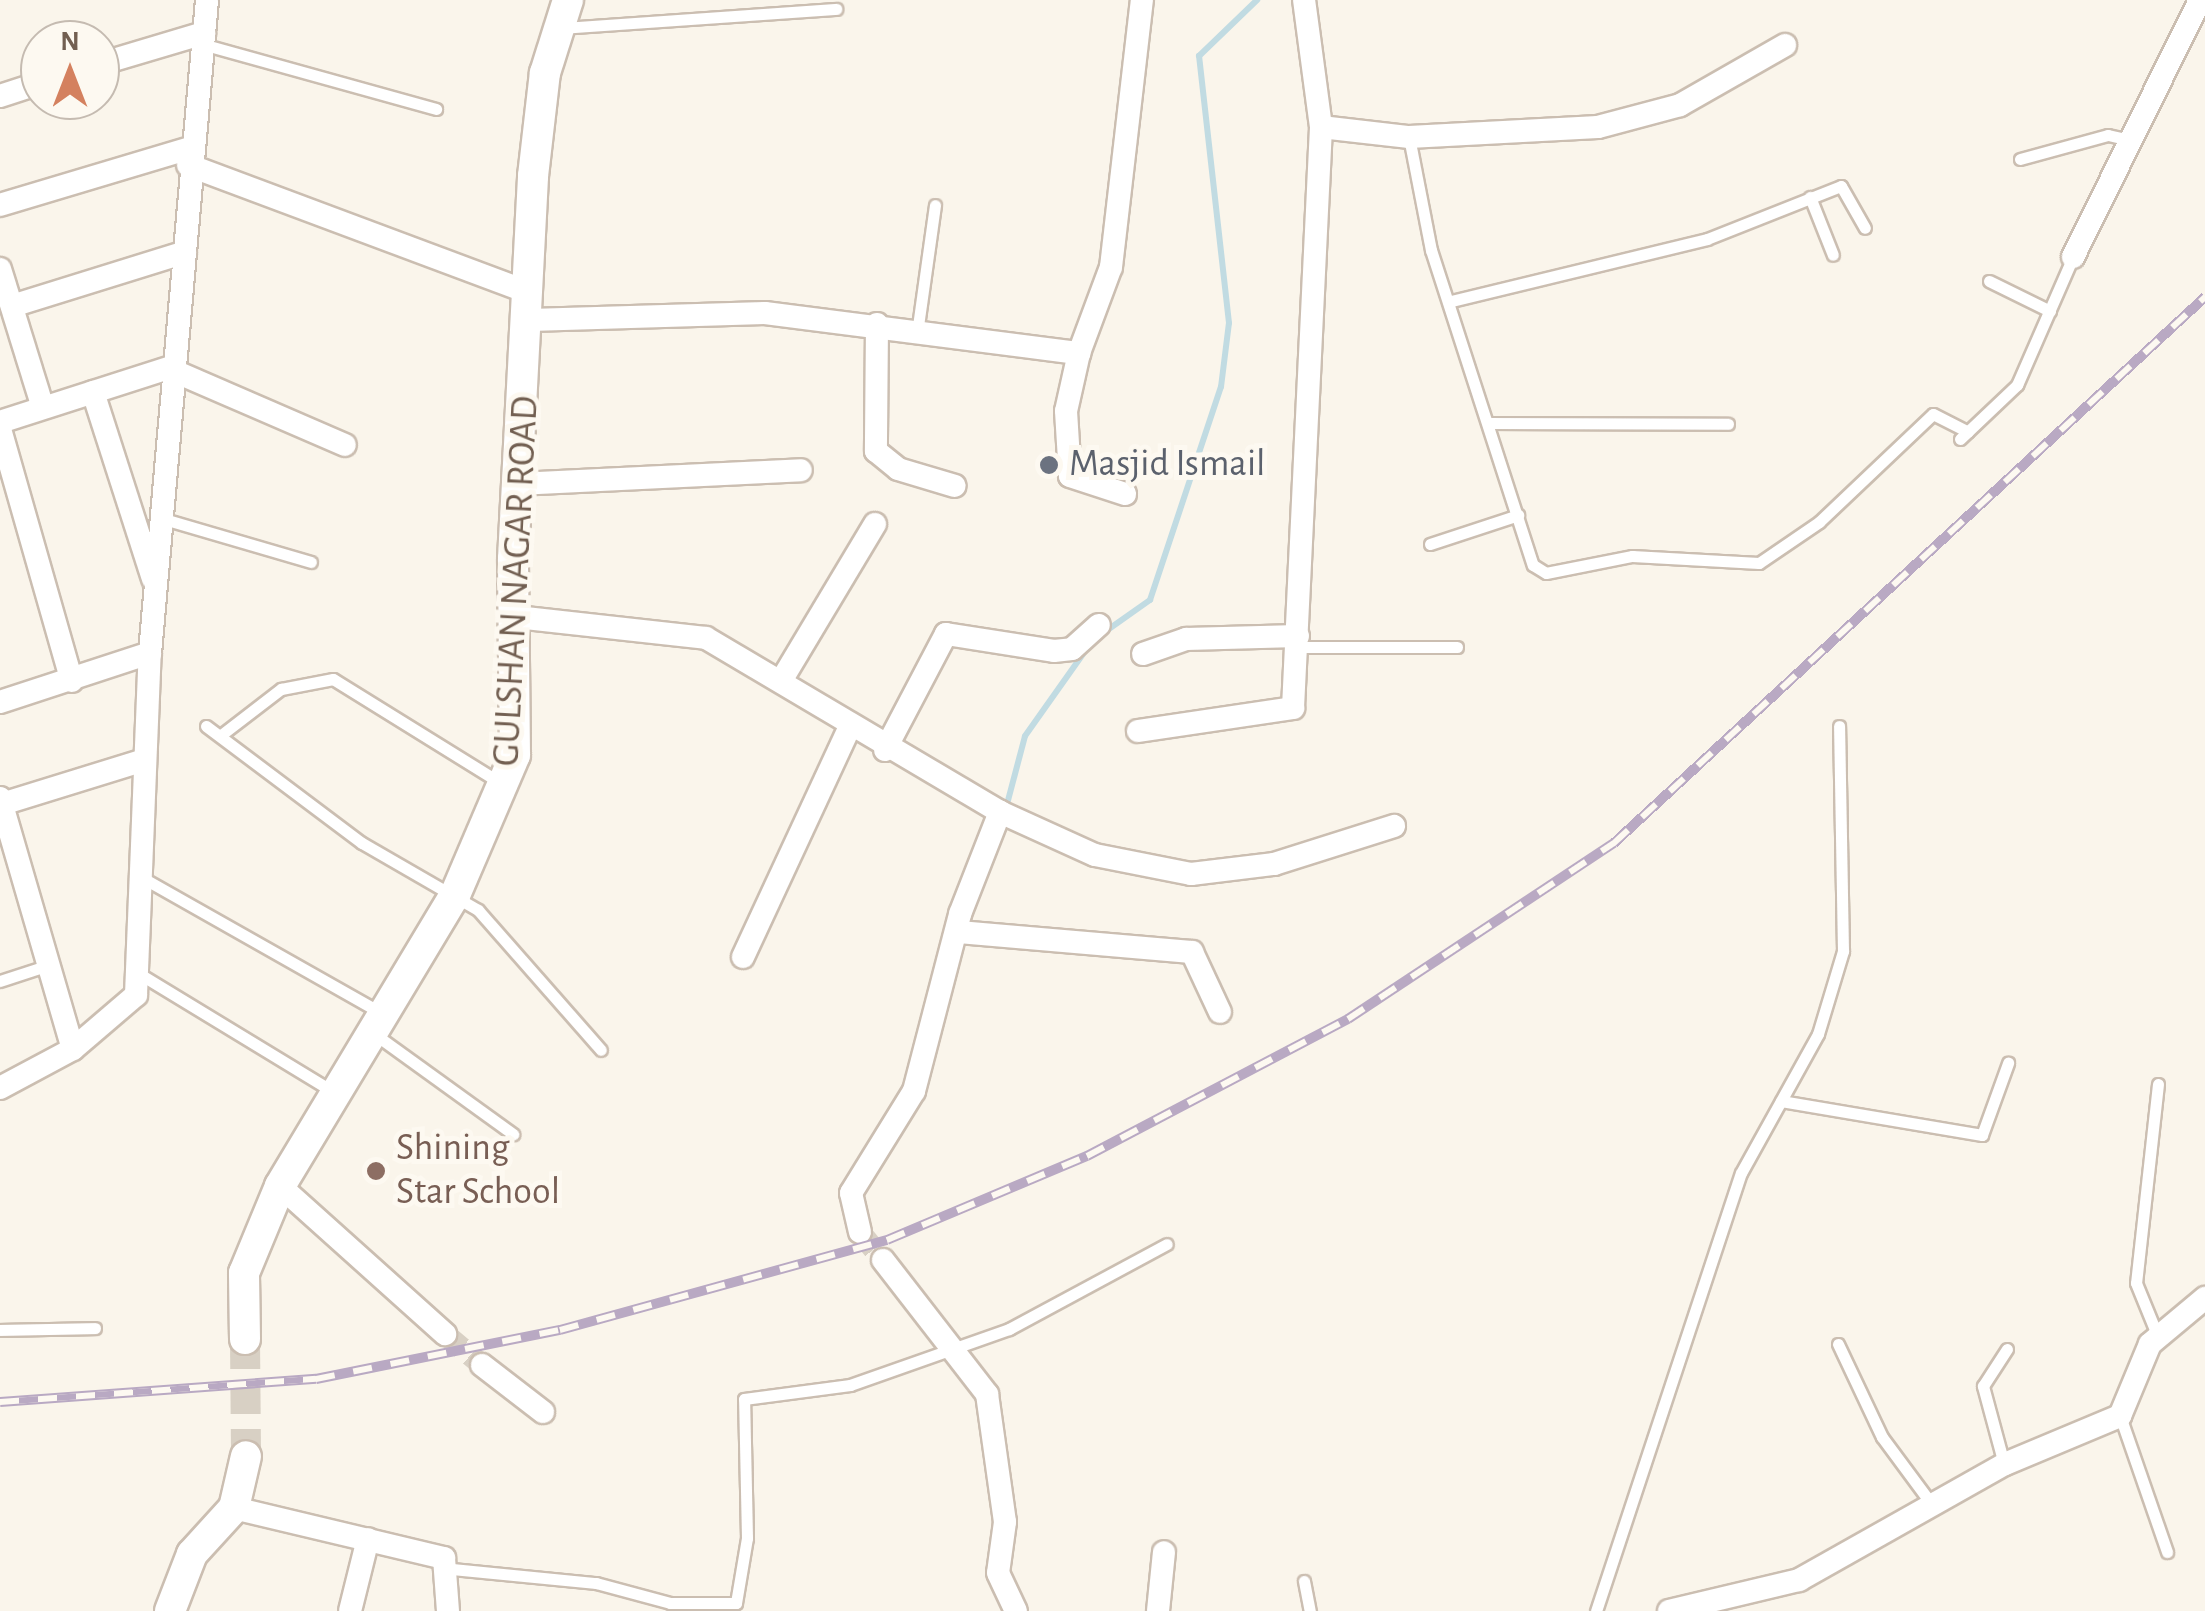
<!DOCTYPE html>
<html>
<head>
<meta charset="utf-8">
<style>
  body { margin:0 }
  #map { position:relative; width:2205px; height:1611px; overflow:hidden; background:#faf5eb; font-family:"Alegreya Sans",sans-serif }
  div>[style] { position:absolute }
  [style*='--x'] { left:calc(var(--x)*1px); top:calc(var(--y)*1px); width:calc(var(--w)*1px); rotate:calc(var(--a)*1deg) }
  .stream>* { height:6px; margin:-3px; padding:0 3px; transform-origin:3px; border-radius:3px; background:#c1dbe2 }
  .street-tunnel>* { height:22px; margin-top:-11px; transform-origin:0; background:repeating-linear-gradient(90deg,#d8d0c4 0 22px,transparent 0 33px) }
  .secondary-tunnel>* { height:30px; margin-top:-15px; transform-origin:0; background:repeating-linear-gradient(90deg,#d8d0c4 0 30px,transparent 0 45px) }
  .roads { filter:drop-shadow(2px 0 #cbbeb1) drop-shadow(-2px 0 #cbbeb1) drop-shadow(0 2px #cbbeb1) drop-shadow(0 -2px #cbbeb1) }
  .lane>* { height:11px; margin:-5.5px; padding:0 5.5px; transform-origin:5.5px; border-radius:5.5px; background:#fff }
  .street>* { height:22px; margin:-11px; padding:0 11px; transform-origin:11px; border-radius:11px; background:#fff }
  .secondary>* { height:30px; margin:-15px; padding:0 15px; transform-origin:15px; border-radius:15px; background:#fff }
  .rail>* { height:10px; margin-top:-5px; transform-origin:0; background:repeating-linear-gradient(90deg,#fdf9f1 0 19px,#b9a9c3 0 38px); box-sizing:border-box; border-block:2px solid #b9a9c3 }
  .dots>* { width:28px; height:28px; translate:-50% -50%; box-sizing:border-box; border:5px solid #fdf9f1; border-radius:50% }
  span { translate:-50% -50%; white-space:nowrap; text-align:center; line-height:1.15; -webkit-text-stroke:10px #fdf9f1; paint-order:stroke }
  .worship-label { font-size:38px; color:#5b616d }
  .left { translate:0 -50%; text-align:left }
  .street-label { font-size:38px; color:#725f51 }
  .education-label { font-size:38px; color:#785e54 }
  .north { position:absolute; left:20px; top:20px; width:100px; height:100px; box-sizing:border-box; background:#fdf9f1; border:2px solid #c5bbb1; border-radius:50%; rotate:0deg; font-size:28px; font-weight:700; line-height:40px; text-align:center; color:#725f51 }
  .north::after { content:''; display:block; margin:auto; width:35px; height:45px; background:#d4815f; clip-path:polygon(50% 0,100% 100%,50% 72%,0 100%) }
</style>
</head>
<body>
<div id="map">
  <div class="stream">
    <div style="--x:1106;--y:631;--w:54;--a:-35.2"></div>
    <div style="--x:1150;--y:600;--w:225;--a:-71.6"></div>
    <div style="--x:1221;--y:387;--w:64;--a:-82.9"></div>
    <div style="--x:1229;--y:323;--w:269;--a:-96.4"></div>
    <div style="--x:1199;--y:56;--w:81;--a:-44"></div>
    <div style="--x:1006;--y:808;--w:74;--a:-75.2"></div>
    <div style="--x:1025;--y:736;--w:105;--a:-54.7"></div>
  </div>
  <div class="street-tunnel">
    <div style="--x:860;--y:1232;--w:36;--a:51"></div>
    <div style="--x:445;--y:1334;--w:48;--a:40"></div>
  </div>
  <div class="secondary-tunnel">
    <div style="--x:245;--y:1339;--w:117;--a:89.5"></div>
  </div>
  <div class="roads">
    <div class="lane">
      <div style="--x:562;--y:28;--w:275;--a:-4"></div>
      <div style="--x:202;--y:44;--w:243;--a:15.5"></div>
      <div style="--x:1409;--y:137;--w:115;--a:79"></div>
      <div style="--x:1431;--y:250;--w:331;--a:72.1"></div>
      <div style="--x:1533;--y:565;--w:15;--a:32"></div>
      <div style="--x:1546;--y:573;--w:88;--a:-11.2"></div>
      <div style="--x:1632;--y:556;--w:127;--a:3.2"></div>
      <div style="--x:1759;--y:563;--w:73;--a:-34.3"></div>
      <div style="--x:1819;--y:522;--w:157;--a:-43.5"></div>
      <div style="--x:1933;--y:414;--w:39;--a:27"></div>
      <div style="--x:2020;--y:159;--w:91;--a:-15.3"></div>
      <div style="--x:2108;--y:135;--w:23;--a:13"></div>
      <div style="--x:1810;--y:197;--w:62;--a:68.4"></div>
      <div style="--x:1989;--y:281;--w:68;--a:26.2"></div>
      <div style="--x:1451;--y:301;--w:263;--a:-13.6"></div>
      <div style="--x:1707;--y:239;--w:144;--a:-21.6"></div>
      <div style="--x:1841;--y:186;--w:48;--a:60.3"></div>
      <div style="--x:918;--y:326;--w:122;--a:-82"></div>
      <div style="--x:1491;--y:423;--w:237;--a:0.2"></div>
      <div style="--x:1960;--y:439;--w:79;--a:-43.5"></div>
      <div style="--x:2017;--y:385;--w:140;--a:-66.4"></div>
      <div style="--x:164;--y:519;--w:153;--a:16.3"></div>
      <div style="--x:1430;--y:544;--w:93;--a:-18.2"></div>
      <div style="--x:1297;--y:647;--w:160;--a:0"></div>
      <div style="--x:206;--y:726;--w:195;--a:36.9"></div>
      <div style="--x:362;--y:843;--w:134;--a:30"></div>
      <div style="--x:478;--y:910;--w:186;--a:48.7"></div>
      <div style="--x:221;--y:735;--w:76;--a:-37.5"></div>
      <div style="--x:281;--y:689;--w:53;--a:-10.9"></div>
      <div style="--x:333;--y:679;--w:195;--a:31.8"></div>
      <div style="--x:141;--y:877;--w:276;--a:29.5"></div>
      <div style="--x:138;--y:973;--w:229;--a:31.3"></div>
      <div style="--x:0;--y:981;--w:52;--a:-18.1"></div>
      <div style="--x:373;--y:1033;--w:173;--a:35.8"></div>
      <div style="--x:2158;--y:1084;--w:200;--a:96.3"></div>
      <div style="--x:2136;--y:1283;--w:58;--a:67.8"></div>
      <div style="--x:1781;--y:1101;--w:204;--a:9.6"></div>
      <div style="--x:1982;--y:1135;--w:77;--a:-70.1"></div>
      <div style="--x:0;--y:1330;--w:95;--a:-1.2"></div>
      <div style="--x:1838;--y:1344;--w:103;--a:64.7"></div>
      <div style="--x:1882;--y:1437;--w:86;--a:53.5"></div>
      <div style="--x:2120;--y:1416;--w:144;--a:70.9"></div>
      <div style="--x:2004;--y:1464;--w:81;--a:-105.1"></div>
      <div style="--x:1983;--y:1386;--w:44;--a:-57"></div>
      <div style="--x:452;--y:1569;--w:145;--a:5.6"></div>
      <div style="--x:596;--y:1583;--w:77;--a:15.1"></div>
      <div style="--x:670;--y:1603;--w:66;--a:0"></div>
      <div style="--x:736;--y:1603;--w:66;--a:-80.4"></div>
      <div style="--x:747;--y:1538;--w:139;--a:-91.2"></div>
      <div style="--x:744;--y:1399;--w:107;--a:-7.5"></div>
      <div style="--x:850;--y:1385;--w:169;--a:-19.4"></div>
      <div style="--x:1009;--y:1329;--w:179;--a:-28.3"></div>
      <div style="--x:1304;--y:1581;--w:31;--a:79"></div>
      <div style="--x:1596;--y:1611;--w:461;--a:-71.7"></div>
      <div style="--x:1741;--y:1173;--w:159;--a:-61"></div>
      <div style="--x:1818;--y:1034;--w:87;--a:-73.2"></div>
      <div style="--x:1843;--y:951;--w:225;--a:-91"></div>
    </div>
    <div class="street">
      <div style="--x:100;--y:64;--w:109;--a:-16.6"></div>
      <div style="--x:0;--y:96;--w:42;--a:-18"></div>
      <div style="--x:1321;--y:127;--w:89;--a:6.5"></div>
      <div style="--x:1409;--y:137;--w:189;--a:-3"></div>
      <div style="--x:1598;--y:127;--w:85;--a:-15"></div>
      <div style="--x:1680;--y:105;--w:121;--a:-29.7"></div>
      <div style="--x:188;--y:165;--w:365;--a:20.5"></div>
      <div style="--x:0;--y:205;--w:198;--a:-16.7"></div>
      <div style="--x:2073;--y:257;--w:287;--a:-63.7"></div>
      <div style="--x:0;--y:269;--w:145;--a:72.8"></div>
      <div style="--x:12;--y:306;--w:181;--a:-17.3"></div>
      <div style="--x:530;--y:320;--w:235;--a:-1.7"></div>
      <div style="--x:765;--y:313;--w:317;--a:7.3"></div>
      <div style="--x:1079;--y:353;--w:92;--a:-69.6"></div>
      <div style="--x:1111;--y:267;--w:269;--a:-83.4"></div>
      <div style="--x:877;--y:324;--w:127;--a:90.5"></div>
      <div style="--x:876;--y:451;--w:28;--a:39"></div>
      <div style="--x:898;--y:469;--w:59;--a:16.6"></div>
      <div style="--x:1079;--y:353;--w:59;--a:102.6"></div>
      <div style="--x:1066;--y:411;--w:65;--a:86.5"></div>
      <div style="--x:1070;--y:476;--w:58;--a:18.1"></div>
      <div style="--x:174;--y:371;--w:186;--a:23.4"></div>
      <div style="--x:93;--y:392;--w:196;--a:72.2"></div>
      <div style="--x:0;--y:422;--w:183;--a:-17.8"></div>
      <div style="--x:0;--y:429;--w:262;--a:74.1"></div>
      <div style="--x:518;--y:484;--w:283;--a:-2.8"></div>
      <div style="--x:516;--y:617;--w:191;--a:6.3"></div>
      <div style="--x:706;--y:638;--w:342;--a:30.6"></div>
      <div style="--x:1143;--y:654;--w:46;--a:-19.2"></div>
      <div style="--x:1186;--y:639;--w:112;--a:-1.5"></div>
      <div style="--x:781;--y:681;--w:183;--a:-59.1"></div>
      <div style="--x:0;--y:702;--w:158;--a:-18.1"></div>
      <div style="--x:1138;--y:731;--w:157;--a:-8.4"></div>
      <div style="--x:1293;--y:708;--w:582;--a:-87.24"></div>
      <div style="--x:1321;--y:127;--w:128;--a:-97.6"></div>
      <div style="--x:885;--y:750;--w:131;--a:-62.3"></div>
      <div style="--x:946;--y:634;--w:109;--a:8.9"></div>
      <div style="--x:1054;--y:651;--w:18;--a:-6"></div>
      <div style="--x:1072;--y:649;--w:36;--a:-42"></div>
      <div style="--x:0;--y:798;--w:261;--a:73.8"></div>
      <div style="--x:2;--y:804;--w:149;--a:-17.2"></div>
      <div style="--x:958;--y:932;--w:235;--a:4.9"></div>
      <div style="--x:1192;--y:952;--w:66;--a:65"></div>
      <div style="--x:743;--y:957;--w:254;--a:-65.1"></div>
      <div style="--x:0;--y:1088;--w:83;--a:-28.1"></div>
      <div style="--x:73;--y:1049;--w:83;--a:-40.6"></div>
      <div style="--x:136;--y:995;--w:342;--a:-87.7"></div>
      <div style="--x:150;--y:653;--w:655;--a:-85.01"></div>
      <div style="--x:280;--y:1186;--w:222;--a:41.9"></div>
      <div style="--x:860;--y:1232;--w:40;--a:-103"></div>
      <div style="--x:851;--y:1193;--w:120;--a:-58.3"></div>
      <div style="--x:914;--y:1091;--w:183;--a:-75.4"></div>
      <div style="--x:960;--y:914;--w:110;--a:-68.6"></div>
      <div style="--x:1000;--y:812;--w:104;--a:24.4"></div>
      <div style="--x:1095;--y:855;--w:98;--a:11.2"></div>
      <div style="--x:1191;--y:874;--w:84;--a:-6.9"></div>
      <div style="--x:1274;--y:864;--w:126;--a:-17.6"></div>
      <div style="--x:883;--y:1260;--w:170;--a:52.2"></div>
      <div style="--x:987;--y:1394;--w:129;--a:82"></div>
      <div style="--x:1005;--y:1522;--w:51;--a:97.8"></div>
      <div style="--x:998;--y:1573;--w:42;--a:64.7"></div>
      <div style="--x:482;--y:1365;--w:77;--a:37.6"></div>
      <div style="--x:234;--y:1508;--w:216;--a:13.4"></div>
      <div style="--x:444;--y:1558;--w:53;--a:85.7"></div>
      <div style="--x:350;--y:1611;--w:74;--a:-76"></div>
      <div style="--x:1158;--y:1611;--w:59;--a:-84.2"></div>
      <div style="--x:1669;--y:1611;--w:134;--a:-13.4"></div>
      <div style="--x:1799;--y:1580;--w:236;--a:-29.4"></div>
      <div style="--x:2005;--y:1464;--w:125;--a:-22.7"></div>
      <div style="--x:2120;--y:1416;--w:78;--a:-67.4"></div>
      <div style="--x:2150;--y:1344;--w:72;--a:-39.9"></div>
    </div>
    <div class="secondary">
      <div style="--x:245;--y:1339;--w:66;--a:-90.9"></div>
      <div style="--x:244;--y:1273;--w:94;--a:-67.5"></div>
      <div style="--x:280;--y:1186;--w:340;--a:-59"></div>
      <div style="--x:455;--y:895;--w:152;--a:-66.8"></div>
      <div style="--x:515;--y:755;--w:196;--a:-90.6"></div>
      <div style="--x:513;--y:559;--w:384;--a:-87"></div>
      <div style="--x:533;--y:176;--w:104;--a:-83.4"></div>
      <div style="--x:545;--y:73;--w:77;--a:-72.5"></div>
      <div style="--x:170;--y:1611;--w:61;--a:-68.9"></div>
      <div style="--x:192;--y:1554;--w:62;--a:-47.6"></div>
      <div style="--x:234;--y:1508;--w:53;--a:-77"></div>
    </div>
  </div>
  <div class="rail">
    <div style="--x:0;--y:1402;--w:317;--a:-4.2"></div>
    <div style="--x:316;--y:1379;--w:249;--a:-11.4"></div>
    <div style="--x:560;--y:1330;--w:339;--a:-15.4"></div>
    <div style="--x:887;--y:1240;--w:217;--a:-22.8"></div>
    <div style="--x:1087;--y:1156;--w:295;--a:-27.7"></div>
    <div style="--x:1348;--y:1019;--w:319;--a:-33.5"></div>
    <div style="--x:1614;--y:843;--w:805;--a:-42.73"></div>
  </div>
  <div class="dots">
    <div style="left:1049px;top:465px;background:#6b7280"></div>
    <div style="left:376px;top:1171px;background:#8d6e63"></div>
  </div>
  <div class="worship-label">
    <span class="left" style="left:1069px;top:465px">Masjid Ismail</span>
  </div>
  <div class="street-label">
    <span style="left:517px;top:581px;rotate:-87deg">GULSHAN NAGAR ROAD</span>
  </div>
  <div class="education-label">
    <span class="left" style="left:396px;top:1171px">Shining<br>Star School</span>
  </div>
  <div class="north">N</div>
</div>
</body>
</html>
